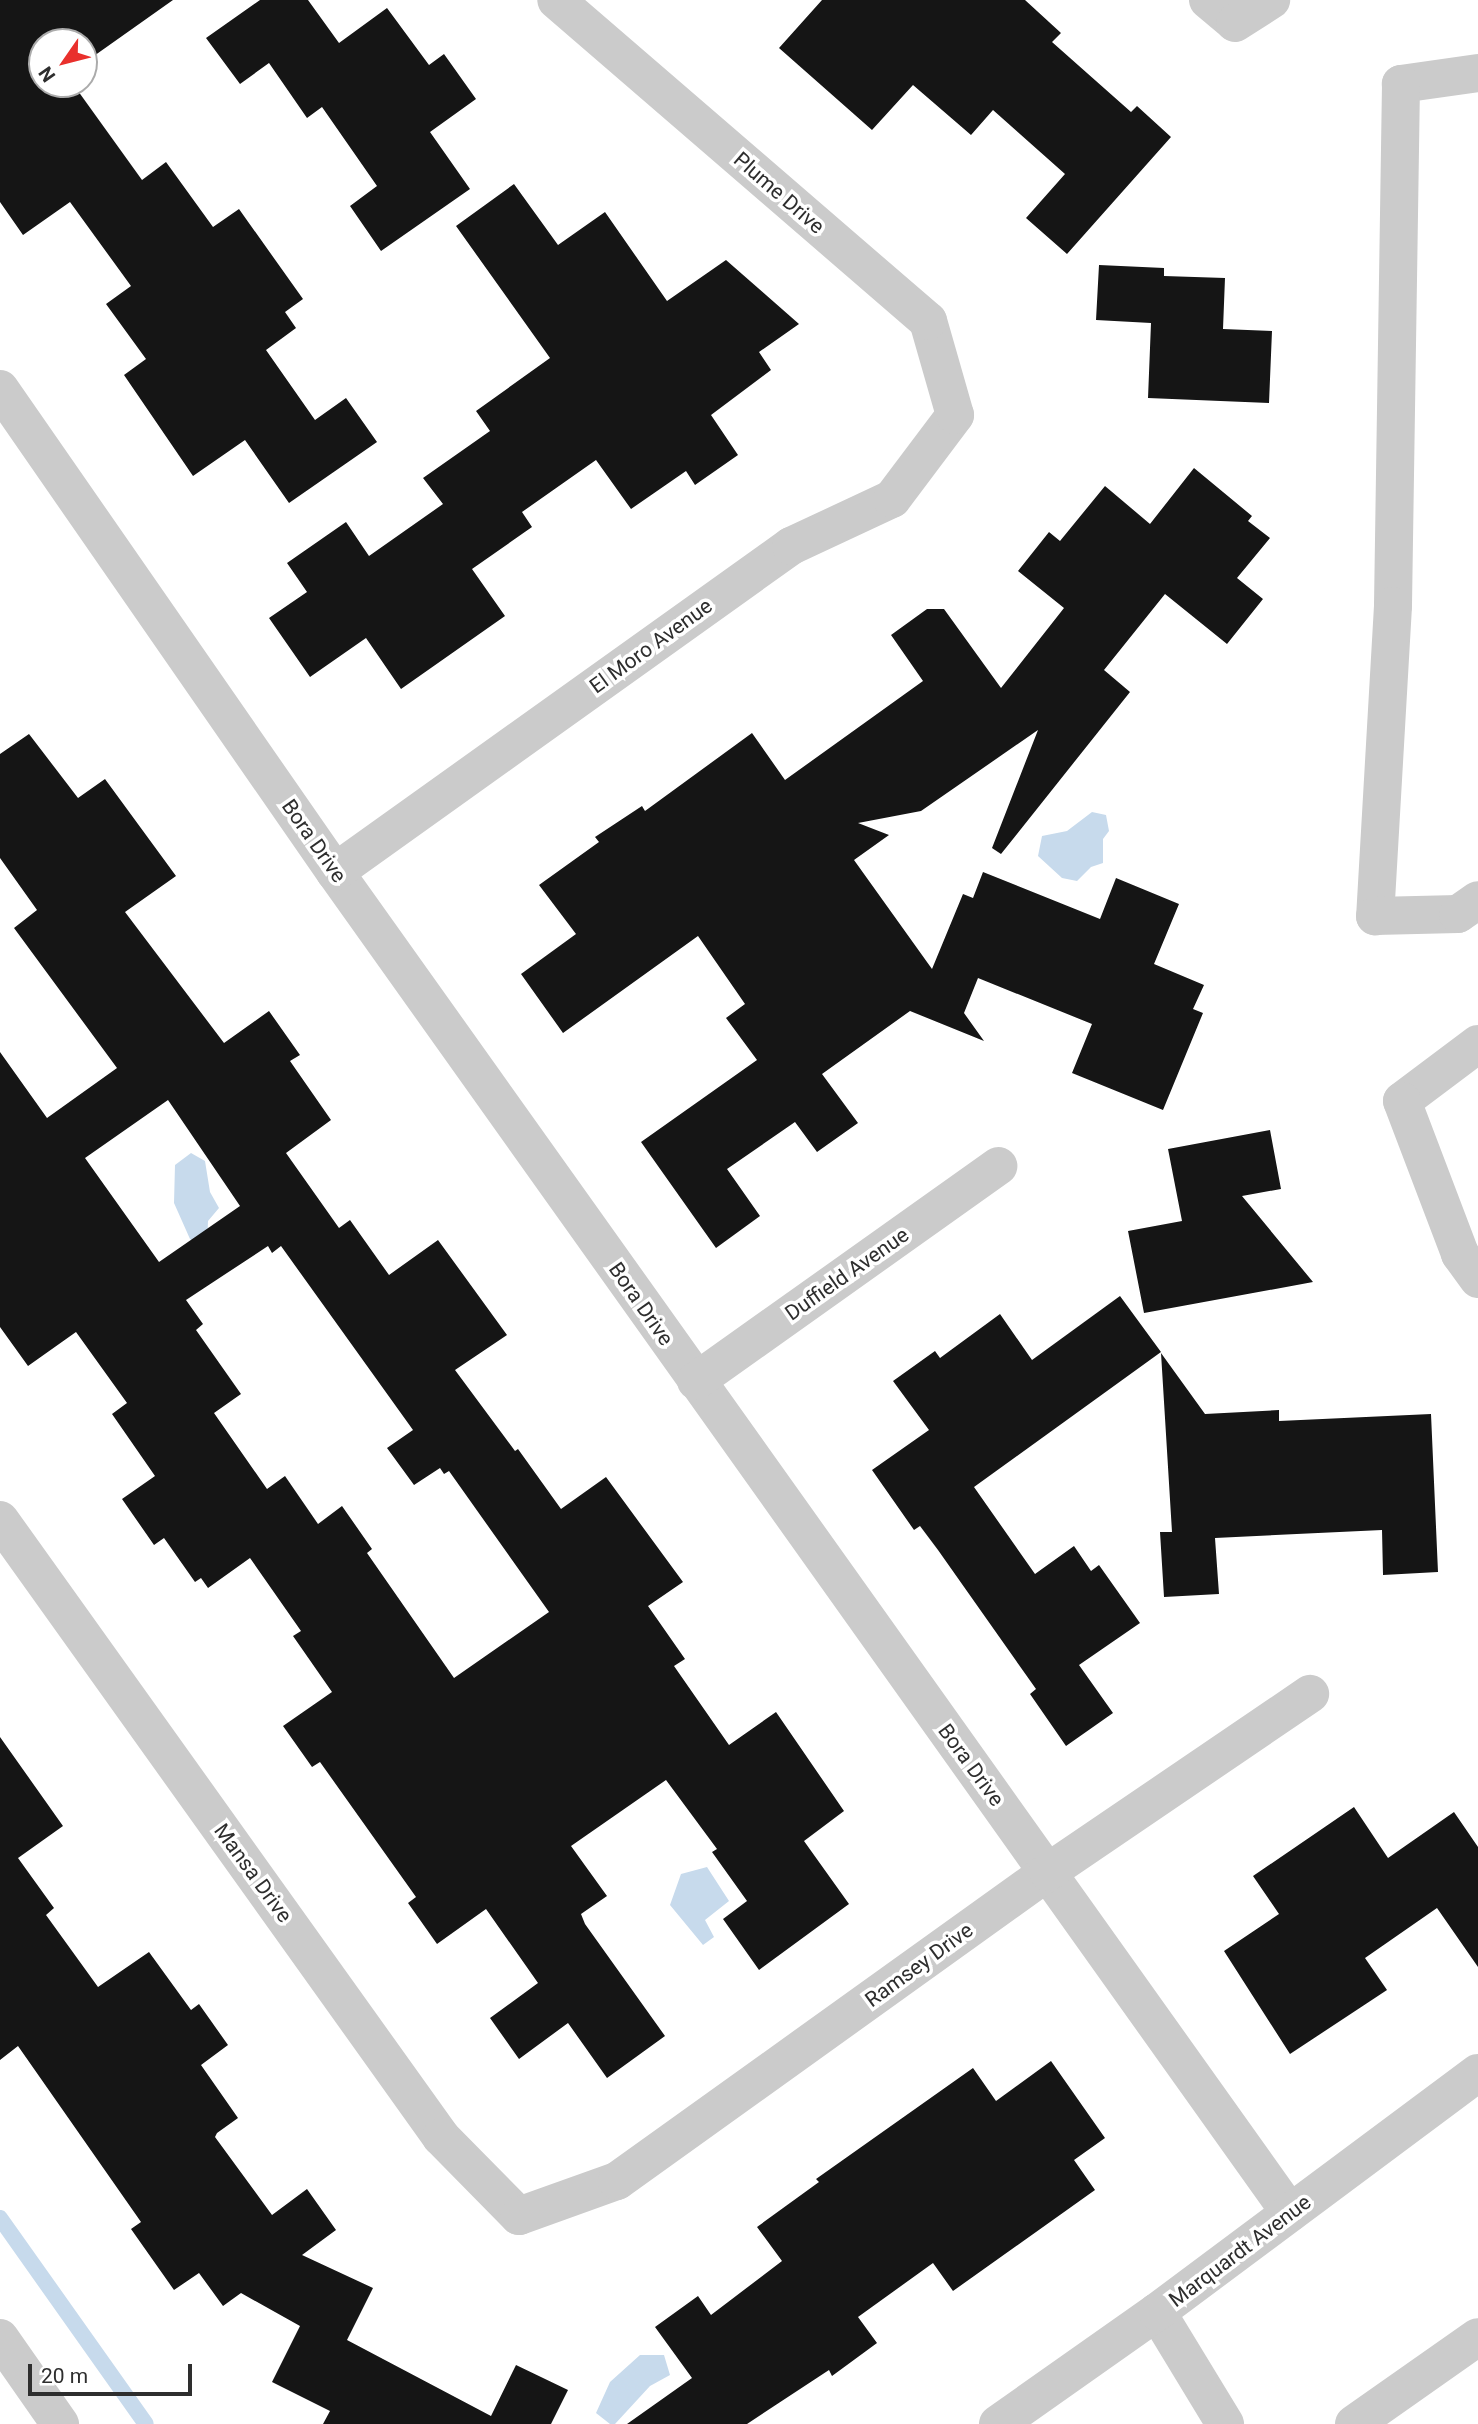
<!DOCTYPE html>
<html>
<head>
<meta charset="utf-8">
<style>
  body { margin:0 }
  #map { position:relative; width:1478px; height:2424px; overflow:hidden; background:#fff; font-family:Roboto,sans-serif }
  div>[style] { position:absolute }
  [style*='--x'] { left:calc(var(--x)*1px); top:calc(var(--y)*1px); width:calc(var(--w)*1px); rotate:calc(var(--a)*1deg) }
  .water>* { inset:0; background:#c7daec }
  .stream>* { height:16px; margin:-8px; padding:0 8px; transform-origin:8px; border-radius:8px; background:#c7daec }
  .building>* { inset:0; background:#151515 }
  .minor>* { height:38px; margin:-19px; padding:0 19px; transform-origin:19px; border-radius:19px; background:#cbcbcb }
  span { translate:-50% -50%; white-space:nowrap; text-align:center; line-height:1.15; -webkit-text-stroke:7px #fff; paint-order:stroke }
  .street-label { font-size:21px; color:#2e2e2e }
  .north { position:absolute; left:28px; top:28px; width:70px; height:70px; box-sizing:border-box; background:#fff; border:2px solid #ababab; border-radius:50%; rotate:235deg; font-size:19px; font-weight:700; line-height:28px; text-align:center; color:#2e2e2e }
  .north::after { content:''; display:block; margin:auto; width:24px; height:32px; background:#e9302c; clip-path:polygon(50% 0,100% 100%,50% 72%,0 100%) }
  .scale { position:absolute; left:28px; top:2364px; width:164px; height:32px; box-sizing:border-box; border:4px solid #2e2e2e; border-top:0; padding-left:9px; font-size:21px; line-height:24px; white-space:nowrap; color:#2e2e2e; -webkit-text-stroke:5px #fff; paint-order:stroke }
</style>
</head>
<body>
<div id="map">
  <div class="water">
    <div style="clip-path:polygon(1092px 812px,1106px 815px,1109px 831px,1103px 839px,1103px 863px,1091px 867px,1077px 881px,1062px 878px,1038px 856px,1042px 836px,1067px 831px)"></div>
    <div style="clip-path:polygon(191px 1153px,205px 1161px,210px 1192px,219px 1208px,208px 1221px,207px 1244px,198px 1246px,190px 1239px,174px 1203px,175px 1165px)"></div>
    <div style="clip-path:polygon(707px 1867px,729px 1901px,705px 1920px,714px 1937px,703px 1945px,670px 1905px,681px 1874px)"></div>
    <div style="clip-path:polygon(640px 2355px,664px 2355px,670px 2375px,650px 2386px,615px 2424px,610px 2424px,596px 2413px,610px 2382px)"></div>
  </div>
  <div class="stream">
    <div style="--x:0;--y:2218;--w:252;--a:54.7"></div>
  </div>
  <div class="building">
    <div style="clip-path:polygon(0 0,173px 0,84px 63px,84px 42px,42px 42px,42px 84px,73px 84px,142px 180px,166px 162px,213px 227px,239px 209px,303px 299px,285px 312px,296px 328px,266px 350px,315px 420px,346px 398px,377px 442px,289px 503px,245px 440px,193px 476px,124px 375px,146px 359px,106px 304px,131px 286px,70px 202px,23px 235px,0 202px)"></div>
    <div style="clip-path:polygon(260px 0,308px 0,339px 43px,387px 8px,429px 65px,444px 54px,476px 99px,430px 132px,470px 189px,381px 251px,350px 206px,377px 186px,322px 107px,307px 118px,269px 63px,240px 84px,206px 38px)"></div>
    <div style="clip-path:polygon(822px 0,1025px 0,1061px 33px,1052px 42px,1131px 112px,1137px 106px,1171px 137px,1067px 254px,1026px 218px,1065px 174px,993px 110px,971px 135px,913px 85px,872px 130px,779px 48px)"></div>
    <div style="clip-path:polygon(514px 184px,558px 245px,605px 212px,667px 301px,726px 260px,799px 324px,759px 352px,771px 370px,711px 415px,738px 455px,695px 485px,686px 471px,631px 509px,596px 460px,522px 512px,532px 527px,472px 569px,505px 616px,401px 689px,366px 638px,310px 677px,269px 618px,307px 592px,287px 563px,346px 522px,369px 556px,443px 504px,423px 478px,490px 431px,476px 411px,550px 358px,456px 226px)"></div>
    <div style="clip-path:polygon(1099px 265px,1164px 268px,1164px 276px,1225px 278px,1223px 329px,1272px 331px,1269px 403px,1148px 398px,1151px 323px,1096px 320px)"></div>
    <div style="clip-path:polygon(1194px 468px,1252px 516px,1248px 521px,1270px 538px,1237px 578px,1263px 599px,1227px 644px,1165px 594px,1104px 670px,1130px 692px,1001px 854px,992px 848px,1038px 730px,921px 811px,858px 823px,889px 835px,854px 860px,932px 969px,963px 894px,973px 898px,983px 872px,1100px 919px,1116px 878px,1179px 904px,1154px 964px,1204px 985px,1193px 1009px,1203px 1013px,1163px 1110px,1072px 1073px,1092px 1024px,978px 978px,964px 1013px,984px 1041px,910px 1011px,822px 1074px,858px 1123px,817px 1152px,795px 1122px,727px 1169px,760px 1216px,716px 1248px,641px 1142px,757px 1060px,726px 1018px,745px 1004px,698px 936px,563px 1033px,521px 974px,576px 934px,539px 885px,599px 842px,595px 837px,642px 806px,645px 811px,752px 733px,785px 780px,923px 681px,891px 635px,927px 609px,944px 609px,1001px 688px,1064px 608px,1018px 571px,1049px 532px,1060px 541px,1105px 486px,1150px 524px)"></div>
    <div style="clip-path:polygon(evenodd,29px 734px,78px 798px,105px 779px,176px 876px,125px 912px,224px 1043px,269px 1011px,300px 1055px,290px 1061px,331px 1120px,286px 1153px,339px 1228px,350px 1220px,389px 1275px,438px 1240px,507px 1335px,455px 1370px,515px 1451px,518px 1449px,561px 1509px,606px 1477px,683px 1582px,648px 1606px,685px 1659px,674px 1666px,729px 1745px,776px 1712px,844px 1811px,804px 1841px,849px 1904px,759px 1970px,723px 1919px,747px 1901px,712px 1852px,717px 1849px,666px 1780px,571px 1846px,607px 1896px,581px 1914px,585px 1924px,665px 2036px,607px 2078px,568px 2023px,519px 2059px,490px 2018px,538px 1983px,486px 1909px,437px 1944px,408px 1903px,416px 1897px,320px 1762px,312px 1767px,283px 1726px,332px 1692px,293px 1636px,301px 1631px,250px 1558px,208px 1588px,201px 1578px,195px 1582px,164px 1538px,154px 1545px,122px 1499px,155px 1476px,112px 1414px,127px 1403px,76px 1332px,28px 1366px,0 1327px,0 1052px,47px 1118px,117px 1068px,14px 928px,37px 910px,0 858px,0 754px,29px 734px,168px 1100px,240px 1206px,159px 1262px,85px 1158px,168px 1100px,29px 734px,268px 1246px,272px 1253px,281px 1246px,413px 1430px,387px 1448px,414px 1485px,440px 1468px,444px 1474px,449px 1471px,549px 1612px,454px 1678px,367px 1553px,372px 1549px,342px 1506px,318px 1524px,285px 1476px,267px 1489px,214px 1413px,241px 1394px,196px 1330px,203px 1324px,186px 1300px,268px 1246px)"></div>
    <div style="clip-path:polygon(1270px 1130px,1281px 1189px,1242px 1196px,1313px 1282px,1144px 1313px,1128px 1231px,1182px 1221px,1168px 1149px)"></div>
    <div style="clip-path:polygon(1120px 1296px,1161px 1352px,974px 1487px,1035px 1574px,1074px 1546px,1091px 1571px,1099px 1565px,1140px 1623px,1079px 1665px,1113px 1713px,1066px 1746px,1030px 1694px,1036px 1689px,938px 1550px,920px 1526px,914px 1530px,872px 1470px,929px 1430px,893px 1381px,935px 1351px,940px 1358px,1000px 1314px,1032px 1360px)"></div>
    <div style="clip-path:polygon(1161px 1353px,1205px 1414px,1279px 1410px,1279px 1421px,1431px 1414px,1438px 1572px,1383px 1575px,1382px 1530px,1215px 1538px,1219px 1594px,1164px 1597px,1160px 1532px,1172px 1532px)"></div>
    <div style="clip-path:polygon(0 1737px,63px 1826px,18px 1858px,54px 1908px,46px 1915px,98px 1987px,149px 1952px,191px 2010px,199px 2004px,228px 2045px,201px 2065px,238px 2118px,217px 2133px,215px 2137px,272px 2215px,307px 2189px,336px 2230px,302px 2255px,373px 2288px,347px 2340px,491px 2416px,516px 2365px,568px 2390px,551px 2424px,323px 2424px,330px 2411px,272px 2382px,300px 2326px,241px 2293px,223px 2306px,199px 2273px,174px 2290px,131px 2229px,141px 2222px,18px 2046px,0 2060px)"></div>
    <div style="clip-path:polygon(1354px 1807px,1388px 1858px,1454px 1812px,1478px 1847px,1478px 1967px,1437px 1908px,1365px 1958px,1387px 1990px,1290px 2054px,1224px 1951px,1279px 1914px,1253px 1876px)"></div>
    <div style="clip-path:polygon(1051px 2061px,1105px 2138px,1074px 2160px,1095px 2190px,953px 2291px,933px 2263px,858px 2317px,877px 2343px,832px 2376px,829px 2370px,747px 2424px,627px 2424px,692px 2378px,655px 2327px,698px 2296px,711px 2315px,782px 2261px,757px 2227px,819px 2182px,816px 2179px,973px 2068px,996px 2101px)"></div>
  </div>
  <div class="minor">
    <div style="--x:1208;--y:0;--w:35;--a:40"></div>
    <div style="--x:1235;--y:23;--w:43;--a:-32.6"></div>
    <div style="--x:1478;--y:73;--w:78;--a:171.9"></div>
    <div style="--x:1401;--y:84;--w:522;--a:90.88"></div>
    <div style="--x:1393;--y:606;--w:311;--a:93.3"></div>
    <div style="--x:1375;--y:916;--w:83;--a:-1.4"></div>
    <div style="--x:1458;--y:914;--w:24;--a:-35"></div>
    <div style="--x:0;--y:389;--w:588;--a:55.26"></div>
    <div style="--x:335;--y:872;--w:1646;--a:54.54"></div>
    <div style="--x:335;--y:872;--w:561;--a:-35.56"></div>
    <div style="--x:791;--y:546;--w:111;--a:-25"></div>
    <div style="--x:892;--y:499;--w:105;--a:-53.1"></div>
    <div style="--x:955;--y:415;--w:98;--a:-106"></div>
    <div style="--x:928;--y:321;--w:491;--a:-139.2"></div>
    <div style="--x:1478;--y:1044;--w:95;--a:143.1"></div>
    <div style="--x:1402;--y:1101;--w:164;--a:69.2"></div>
    <div style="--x:1460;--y:1254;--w:31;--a:54"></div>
    <div style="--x:696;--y:1381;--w:371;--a:-35.4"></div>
    <div style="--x:0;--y:1520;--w:758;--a:54.44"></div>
    <div style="--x:441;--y:2137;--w:111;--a:45.4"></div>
    <div style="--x:519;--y:2216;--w:104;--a:-19.7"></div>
    <div style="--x:617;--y:2181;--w:530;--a:-35.64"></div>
    <div style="--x:1048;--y:1872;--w:317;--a:-34.2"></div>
    <div style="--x:1157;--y:2312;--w:131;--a:58.7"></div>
    <div style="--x:0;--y:2338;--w:105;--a:55.1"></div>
    <div style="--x:998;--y:2424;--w:194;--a:-35.2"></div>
    <div style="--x:1157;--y:2312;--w:400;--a:-36.7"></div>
    <div style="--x:1354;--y:2424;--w:151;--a:-35.1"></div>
  </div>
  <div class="street-label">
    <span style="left:779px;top:193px;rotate:41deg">Plume Drive</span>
    <span style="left:651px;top:646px;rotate:-36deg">El Moro Avenue</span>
    <span style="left:314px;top:841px;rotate:55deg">Bora Drive</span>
    <span style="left:847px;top:1274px;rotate:-35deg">Duffield Avenue</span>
    <span style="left:641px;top:1304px;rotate:55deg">Bora Drive</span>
    <span style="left:971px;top:1765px;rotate:54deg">Bora Drive</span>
    <span style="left:253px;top:1873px;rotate:54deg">Mansa Drive</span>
    <span style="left:919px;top:1965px;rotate:-36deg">Ramsey Drive</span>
    <span style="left:1240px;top:2251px;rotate:-37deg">Marquardt Avenue</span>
  </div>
  <div class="north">N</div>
  <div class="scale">20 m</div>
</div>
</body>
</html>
